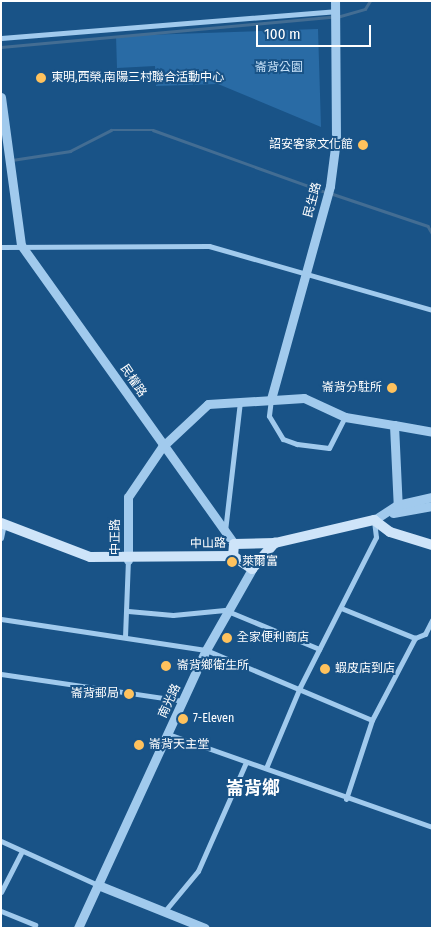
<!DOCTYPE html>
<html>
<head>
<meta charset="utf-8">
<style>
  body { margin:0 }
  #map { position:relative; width:433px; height:929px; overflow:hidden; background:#195387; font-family:"Fira Sans Condensed","Noto Sans TC",sans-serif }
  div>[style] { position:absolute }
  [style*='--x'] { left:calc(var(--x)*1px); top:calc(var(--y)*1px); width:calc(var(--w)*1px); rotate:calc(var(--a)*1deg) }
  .green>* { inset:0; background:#296ba5 }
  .stream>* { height:2.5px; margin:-1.25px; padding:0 1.25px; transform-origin:1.25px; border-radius:1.25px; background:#436d93 }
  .minor>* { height:5px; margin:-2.5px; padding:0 2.5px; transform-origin:2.5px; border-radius:2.5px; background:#a1caed }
  .tertiary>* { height:9px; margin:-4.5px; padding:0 4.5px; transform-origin:4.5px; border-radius:4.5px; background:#a1caed }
  .secondary>* { height:10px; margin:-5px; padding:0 5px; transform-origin:5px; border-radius:5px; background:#cee4f9 }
  .dots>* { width:14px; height:14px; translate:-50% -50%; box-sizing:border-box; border:2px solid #195387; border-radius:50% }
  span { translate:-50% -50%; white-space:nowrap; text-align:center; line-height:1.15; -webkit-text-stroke:4px #195387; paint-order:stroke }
  .park-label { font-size:12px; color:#c7e2f9 }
  .poi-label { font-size:12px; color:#fff }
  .left { translate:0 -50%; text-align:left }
  .right { translate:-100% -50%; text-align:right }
  .street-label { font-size:12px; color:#fff }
  .district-label { font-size:18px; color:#fff; font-weight:700 }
  .frame { position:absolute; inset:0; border:2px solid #fff; pointer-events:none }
  .scale { position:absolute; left:256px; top:25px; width:115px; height:22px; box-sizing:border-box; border:2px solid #fff; border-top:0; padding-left:6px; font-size:15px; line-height:18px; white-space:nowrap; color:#fff; -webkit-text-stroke:4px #195387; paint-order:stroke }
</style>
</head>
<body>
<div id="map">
  <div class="green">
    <div style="clip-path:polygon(318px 29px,321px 127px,218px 84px,156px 86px,155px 66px,117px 68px,116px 36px)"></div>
  </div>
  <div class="stream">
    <div style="--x:337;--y:17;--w:29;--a:-16"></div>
    <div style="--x:365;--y:9;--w:9;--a:-58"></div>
    <div style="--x:1;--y:47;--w:332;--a:-5.2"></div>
    <div style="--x:12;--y:160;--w:59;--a:-8.8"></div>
    <div style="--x:70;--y:151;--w:46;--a:-27.1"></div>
    <div style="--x:111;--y:130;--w:42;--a:0"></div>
    <div style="--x:153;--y:130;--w:183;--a:19.8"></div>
    <div style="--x:330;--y:193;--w:103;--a:18.6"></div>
    <div style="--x:428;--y:226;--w:8;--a:60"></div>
  </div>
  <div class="minor">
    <div style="--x:1;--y:38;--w:335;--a:-4.6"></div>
    <div style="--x:1;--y:247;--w:208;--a:-0.3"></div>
    <div style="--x:209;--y:246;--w:232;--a:16"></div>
    <div style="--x:271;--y:399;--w:17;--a:97"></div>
    <div style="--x:269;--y:416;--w:27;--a:59"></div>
    <div style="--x:283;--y:439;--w:15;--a:20"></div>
    <div style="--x:297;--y:444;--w:32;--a:7"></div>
    <div style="--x:329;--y:448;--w:35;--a:-63"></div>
    <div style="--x:225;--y:531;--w:130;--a:-83.4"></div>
    <div style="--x:1;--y:538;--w:14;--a:-78"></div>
    <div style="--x:341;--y:608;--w:80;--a:22.1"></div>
    <div style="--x:128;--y:611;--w:45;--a:5.1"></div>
    <div style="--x:173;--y:615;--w:52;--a:-5.5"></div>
    <div style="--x:225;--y:610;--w:102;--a:22.5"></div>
    <div style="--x:1;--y:619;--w:207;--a:8.6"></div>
    <div style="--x:206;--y:650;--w:180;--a:22.9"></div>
    <div style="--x:125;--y:637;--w:77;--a:-87.8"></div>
    <div style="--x:415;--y:638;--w:11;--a:-22"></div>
    <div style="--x:425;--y:634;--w:16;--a:-63"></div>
    <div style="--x:1;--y:674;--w:184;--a:8.4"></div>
    <div style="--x:168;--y:734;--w:280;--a:19.4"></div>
    <div style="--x:266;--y:768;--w:88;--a:-67.2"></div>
    <div style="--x:300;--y:687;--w:168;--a:-63.1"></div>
    <div style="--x:376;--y:537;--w:16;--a:-97"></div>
    <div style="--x:346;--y:799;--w:83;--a:-71.8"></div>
    <div style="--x:372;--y:720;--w:93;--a:-62.3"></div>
    <div style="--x:1;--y:841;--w:107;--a:24.4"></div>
    <div style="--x:1;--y:892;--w:46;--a:-62.9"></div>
    <div style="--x:1;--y:911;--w:37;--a:22"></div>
    <div style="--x:164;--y:912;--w:53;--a:-50.3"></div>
    <div style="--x:198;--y:871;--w:119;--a:-66.2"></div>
  </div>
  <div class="tertiary">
    <div style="--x:1;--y:97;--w:149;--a:82.3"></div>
    <div style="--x:21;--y:245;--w:367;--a:54.5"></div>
    <div style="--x:271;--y:399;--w:221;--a:-74.5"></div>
    <div style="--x:330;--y:186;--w:46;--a:-82.6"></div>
    <div style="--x:336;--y:140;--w:139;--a:-90.4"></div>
    <div style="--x:394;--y:425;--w:39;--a:10"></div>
    <div style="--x:393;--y:513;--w:40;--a:-10"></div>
    <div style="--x:374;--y:520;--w:27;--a:-33"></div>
    <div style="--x:397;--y:505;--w:36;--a:-13"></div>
    <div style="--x:128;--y:560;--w:63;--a:-90"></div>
    <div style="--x:128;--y:497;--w:60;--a:-55.8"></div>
    <div style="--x:162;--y:447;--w:63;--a:-43.1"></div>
    <div style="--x:208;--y:404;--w:96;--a:-3.6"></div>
    <div style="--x:304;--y:398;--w:45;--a:24.9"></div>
    <div style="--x:345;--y:417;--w:50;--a:9.3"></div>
    <div style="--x:394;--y:425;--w:86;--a:87.3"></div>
    <div style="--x:98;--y:885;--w:115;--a:21.9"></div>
    <div style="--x:78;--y:928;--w:306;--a:-65.3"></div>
    <div style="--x:206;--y:650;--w:93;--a:-60.4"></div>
  </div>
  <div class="secondary">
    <div style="--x:1;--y:523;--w:95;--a:20.9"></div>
    <div style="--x:90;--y:557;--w:143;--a:-0.4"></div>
    <div style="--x:233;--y:556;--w:12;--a:-85"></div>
    <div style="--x:234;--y:544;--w:41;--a:-1.4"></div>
    <div style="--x:275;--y:543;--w:102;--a:-13.1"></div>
    <div style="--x:374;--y:520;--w:20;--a:37"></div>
    <div style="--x:390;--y:532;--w:44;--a:17.2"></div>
    <div style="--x:233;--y:556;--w:23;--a:34"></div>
    <div style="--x:252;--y:569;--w:35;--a:-49"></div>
  </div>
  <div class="dots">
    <div style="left:41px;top:78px;background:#ffc25d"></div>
    <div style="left:363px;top:145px;background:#ffc25d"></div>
    <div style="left:392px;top:388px;background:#ffc25d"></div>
    <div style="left:232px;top:562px;background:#ffc25d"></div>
    <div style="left:227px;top:638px;background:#ffc25d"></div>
    <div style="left:166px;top:666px;background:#ffc25d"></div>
    <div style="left:325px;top:669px;background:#ffc25d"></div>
    <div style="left:129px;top:694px;background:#ffc25d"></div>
    <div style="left:183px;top:719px;background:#ffc25d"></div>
    <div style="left:139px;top:745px;background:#ffc25d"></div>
  </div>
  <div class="park-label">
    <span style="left:279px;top:68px">崙背公園</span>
  </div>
  <div class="poi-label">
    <span class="left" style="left:51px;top:78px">東明,西榮,南陽三村聯合活動中心</span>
    <span class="right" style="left:353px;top:145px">詔安客家文化館</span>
    <span class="right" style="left:382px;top:388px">崙背分駐所</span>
    <span class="left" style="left:242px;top:562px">萊爾富</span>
    <span class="left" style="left:237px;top:638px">全家便利商店</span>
    <span class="left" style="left:177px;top:666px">崙背鄉衛生所</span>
    <span class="left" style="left:335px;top:669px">蝦皮店到店</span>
    <span class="right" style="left:119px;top:694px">崙背郵局</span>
    <span class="left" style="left:193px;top:719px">7-Eleven</span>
    <span class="left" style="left:149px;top:745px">崙背天主堂</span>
  </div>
  <div class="street-label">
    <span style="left:313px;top:200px;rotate:-75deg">民生路</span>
    <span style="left:133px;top:381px;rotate:56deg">民權路</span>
    <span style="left:116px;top:537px;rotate:-90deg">中正路</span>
    <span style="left:208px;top:544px;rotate:-1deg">中山路</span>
    <span style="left:170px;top:701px;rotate:-65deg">南光路</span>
  </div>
  <div class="district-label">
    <span style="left:253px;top:788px">崙背鄉</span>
  </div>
  <div class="frame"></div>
  <div class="scale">100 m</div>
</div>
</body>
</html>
